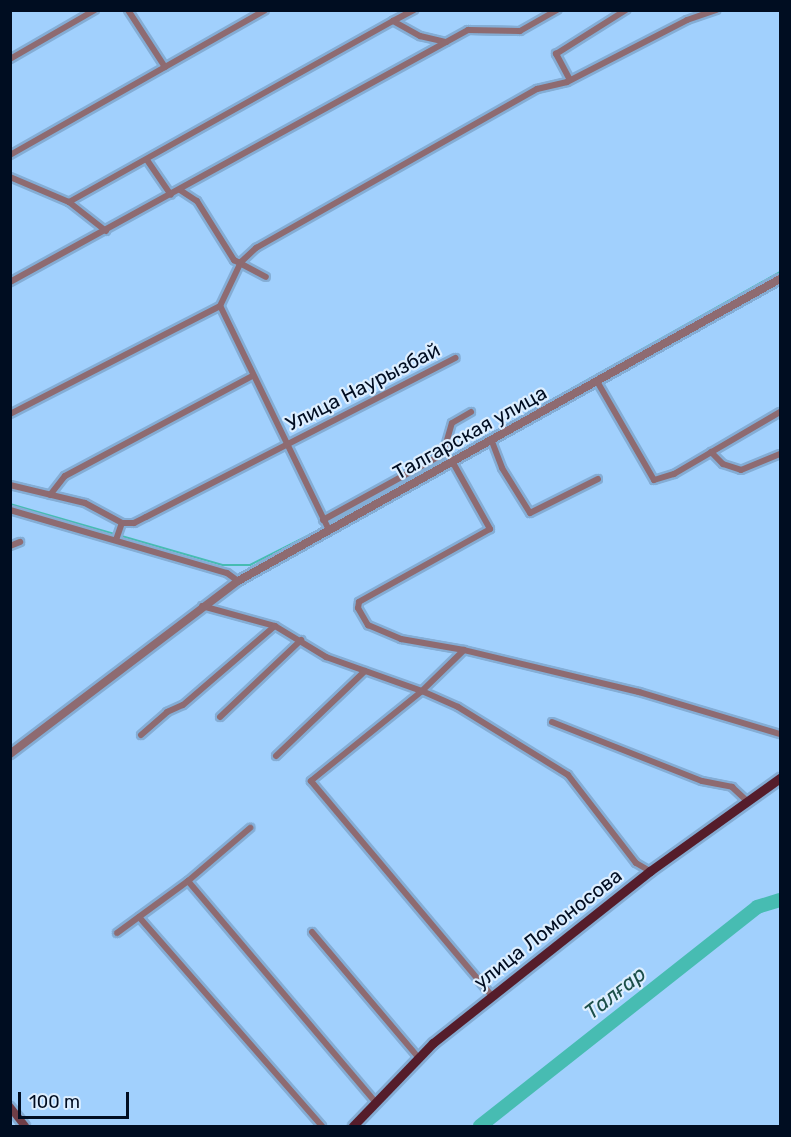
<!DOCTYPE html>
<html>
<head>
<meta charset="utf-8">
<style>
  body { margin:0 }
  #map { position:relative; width:791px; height:1137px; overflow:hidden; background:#a1d0fd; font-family:Rubik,sans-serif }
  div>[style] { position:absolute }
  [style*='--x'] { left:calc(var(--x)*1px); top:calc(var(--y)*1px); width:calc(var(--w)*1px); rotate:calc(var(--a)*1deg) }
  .stream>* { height:2px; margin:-1px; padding:0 1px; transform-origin:1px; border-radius:1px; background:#47bcb2 }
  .river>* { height:14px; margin:-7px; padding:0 7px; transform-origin:7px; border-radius:7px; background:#47bcb2 }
  .roads { filter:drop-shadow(2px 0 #84add5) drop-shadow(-2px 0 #84add5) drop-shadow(0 2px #84add5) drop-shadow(0 -2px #84add5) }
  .minor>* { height:6px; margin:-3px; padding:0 3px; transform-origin:3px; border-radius:3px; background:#8e6b71 }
  .tertiary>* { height:8px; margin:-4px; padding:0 4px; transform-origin:4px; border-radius:4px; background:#8e6b71 }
  .secondary>* { height:8px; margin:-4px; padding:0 4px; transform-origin:4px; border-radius:4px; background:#6e3e47 }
  .primary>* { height:9px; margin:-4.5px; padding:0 4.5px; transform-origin:4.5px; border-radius:4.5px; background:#551d2b }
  span { translate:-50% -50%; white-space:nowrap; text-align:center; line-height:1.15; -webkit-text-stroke:4.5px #dceeff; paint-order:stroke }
  .street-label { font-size:20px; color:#000d21 }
  .water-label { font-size:21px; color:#1c4f4a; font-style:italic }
  .frame { position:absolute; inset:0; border:12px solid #000d21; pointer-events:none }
  .scale { position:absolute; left:18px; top:1092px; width:111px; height:27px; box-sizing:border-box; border:3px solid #000d21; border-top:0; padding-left:8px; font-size:18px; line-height:21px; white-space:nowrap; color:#000d21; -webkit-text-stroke:4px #dceeff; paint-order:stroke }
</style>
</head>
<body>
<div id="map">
  <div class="stream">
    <div style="--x:10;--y:504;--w:222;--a:16"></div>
    <div style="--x:223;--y:565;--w:27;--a:0"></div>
    <div style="--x:250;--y:565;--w:82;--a:-26.9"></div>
    <div style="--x:323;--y:528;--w:524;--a:-29.26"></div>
  </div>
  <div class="river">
    <div style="--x:480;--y:1126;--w:353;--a:-38.3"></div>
    <div style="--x:757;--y:907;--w:24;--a:-17"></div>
  </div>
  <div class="roads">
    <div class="minor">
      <div style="--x:128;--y:10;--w:68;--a:57"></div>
      <div style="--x:393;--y:21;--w:24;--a:-28"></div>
      <div style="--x:10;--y:59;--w:98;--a:-30"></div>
      <div style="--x:570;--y:80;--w:30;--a:-118"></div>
      <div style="--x:556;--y:54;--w:83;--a:-32.2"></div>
      <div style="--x:10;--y:155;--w:293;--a:-29.6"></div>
      <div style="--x:147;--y:160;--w:42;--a:55.6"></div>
      <div style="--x:10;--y:177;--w:64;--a:23"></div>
      <div style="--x:69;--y:202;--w:371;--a:-29.2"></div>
      <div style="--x:393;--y:21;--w:31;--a:29"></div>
      <div style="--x:420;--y:36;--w:27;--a:13"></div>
      <div style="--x:180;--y:190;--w:20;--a:33"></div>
      <div style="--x:197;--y:201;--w:70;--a:57.9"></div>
      <div style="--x:234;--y:260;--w:36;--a:28"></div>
      <div style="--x:69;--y:202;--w:47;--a:38.1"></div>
      <div style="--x:10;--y:282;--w:523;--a:-28.82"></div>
      <div style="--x:468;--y:30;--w:52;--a:1.1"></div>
      <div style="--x:520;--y:31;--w:43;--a:-29.6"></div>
      <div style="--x:598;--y:383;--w:112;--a:60"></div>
      <div style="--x:654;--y:480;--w:21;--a:-17"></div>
      <div style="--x:674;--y:474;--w:123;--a:-30.3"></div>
      <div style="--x:10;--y:414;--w:236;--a:-27.2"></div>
      <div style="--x:491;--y:439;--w:31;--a:69"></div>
      <div style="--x:502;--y:468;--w:53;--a:58.1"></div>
      <div style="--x:530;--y:513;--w:76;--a:-26.6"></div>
      <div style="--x:711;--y:452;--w:17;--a:45"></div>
      <div style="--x:723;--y:464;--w:19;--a:18"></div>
      <div style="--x:741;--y:470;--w:42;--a:-22.3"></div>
      <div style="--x:452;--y:461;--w:78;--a:60.8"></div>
      <div style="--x:490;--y:529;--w:150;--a:150.9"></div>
      <div style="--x:359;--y:602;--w:6;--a:99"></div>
      <div style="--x:358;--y:608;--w:20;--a:60"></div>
      <div style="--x:368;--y:625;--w:36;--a:23"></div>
      <div style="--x:401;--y:639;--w:64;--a:9.9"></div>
      <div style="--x:464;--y:650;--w:180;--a:13.5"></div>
      <div style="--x:639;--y:692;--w:147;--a:16.6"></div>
      <div style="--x:10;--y:485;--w:77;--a:13.5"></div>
      <div style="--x:85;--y:503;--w:42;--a:28.4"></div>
      <div style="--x:50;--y:495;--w:24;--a:-52"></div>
      <div style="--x:65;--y:476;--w:212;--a:-28.1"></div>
      <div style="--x:10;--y:510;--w:226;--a:16.2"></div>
      <div style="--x:227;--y:573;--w:14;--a:36"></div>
      <div style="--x:323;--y:520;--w:137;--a:-28.8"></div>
      <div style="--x:443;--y:454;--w:32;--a:-74"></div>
      <div style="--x:452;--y:423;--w:22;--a:-30"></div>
      <div style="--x:329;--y:530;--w:249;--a:-115.9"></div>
      <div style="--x:220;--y:306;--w:49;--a:-64.5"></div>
      <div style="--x:241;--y:262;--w:21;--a:-43"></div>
      <div style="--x:256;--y:248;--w:323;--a:-29.5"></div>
      <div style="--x:537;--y:89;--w:31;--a:-13"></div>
      <div style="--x:567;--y:82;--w:135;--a:-27.3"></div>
      <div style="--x:687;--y:20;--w:31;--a:-19"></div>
      <div style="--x:116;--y:540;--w:18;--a:-71"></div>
      <div style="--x:122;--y:523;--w:12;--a:0"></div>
      <div style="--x:134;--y:523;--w:13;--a:-27"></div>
      <div style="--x:146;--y:517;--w:348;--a:-27.2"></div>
      <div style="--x:10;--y:546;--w:11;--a:-22"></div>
      <div style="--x:202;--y:606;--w:76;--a:15.3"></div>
      <div style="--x:275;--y:626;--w:60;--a:31.3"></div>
      <div style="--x:326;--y:657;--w:102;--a:19.5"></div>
      <div style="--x:422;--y:691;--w:143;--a:141"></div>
      <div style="--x:311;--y:781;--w:281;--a:49.9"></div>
      <div style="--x:464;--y:650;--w:59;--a:135.7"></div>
      <div style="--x:422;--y:691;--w:39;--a:24"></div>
      <div style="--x:458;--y:707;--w:129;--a:31.7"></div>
      <div style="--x:568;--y:775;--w:111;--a:52.3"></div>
      <div style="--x:636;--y:863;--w:16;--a:30"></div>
      <div style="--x:220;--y:717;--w:112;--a:-43.5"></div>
      <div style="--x:552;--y:722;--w:161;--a:21.5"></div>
      <div style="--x:702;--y:781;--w:31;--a:11"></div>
      <div style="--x:732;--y:787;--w:22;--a:43"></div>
      <div style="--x:141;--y:735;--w:35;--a:-41"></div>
      <div style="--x:167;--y:712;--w:17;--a:-24"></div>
      <div style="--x:183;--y:705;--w:121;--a:-40.7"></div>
      <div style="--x:276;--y:756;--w:123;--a:-43.7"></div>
      <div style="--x:188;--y:881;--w:82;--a:-40.5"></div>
      <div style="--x:139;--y:917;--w:278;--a:48.8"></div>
      <div style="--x:312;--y:932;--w:165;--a:49.7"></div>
      <div style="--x:117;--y:933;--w:88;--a:-36.2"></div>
      <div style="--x:188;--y:881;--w:291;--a:49.7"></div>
    </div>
    <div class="tertiary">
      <div style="--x:10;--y:754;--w:286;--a:-37.2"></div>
      <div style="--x:238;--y:581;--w:620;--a:-29.13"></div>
    </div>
    <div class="secondary">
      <div style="--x:10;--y:1107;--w:24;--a:52"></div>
    </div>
    <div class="primary">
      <div style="--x:353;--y:1126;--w:115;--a:-46.1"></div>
      <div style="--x:433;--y:1043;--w:277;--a:-38.4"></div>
      <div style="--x:650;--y:871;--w:160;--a:-35.6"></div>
    </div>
  </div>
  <div class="street-label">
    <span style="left:363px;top:387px;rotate:-27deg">Улица Наурызбай</span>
    <span style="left:470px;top:433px;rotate:-29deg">Талгарская улица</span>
    <span style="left:548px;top:929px;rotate:-38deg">улица Ломоносова</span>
  </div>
  <div class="water-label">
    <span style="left:615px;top:993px;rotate:-38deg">Талғар</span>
  </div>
  <div class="frame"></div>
  <div class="scale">100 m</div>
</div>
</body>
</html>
